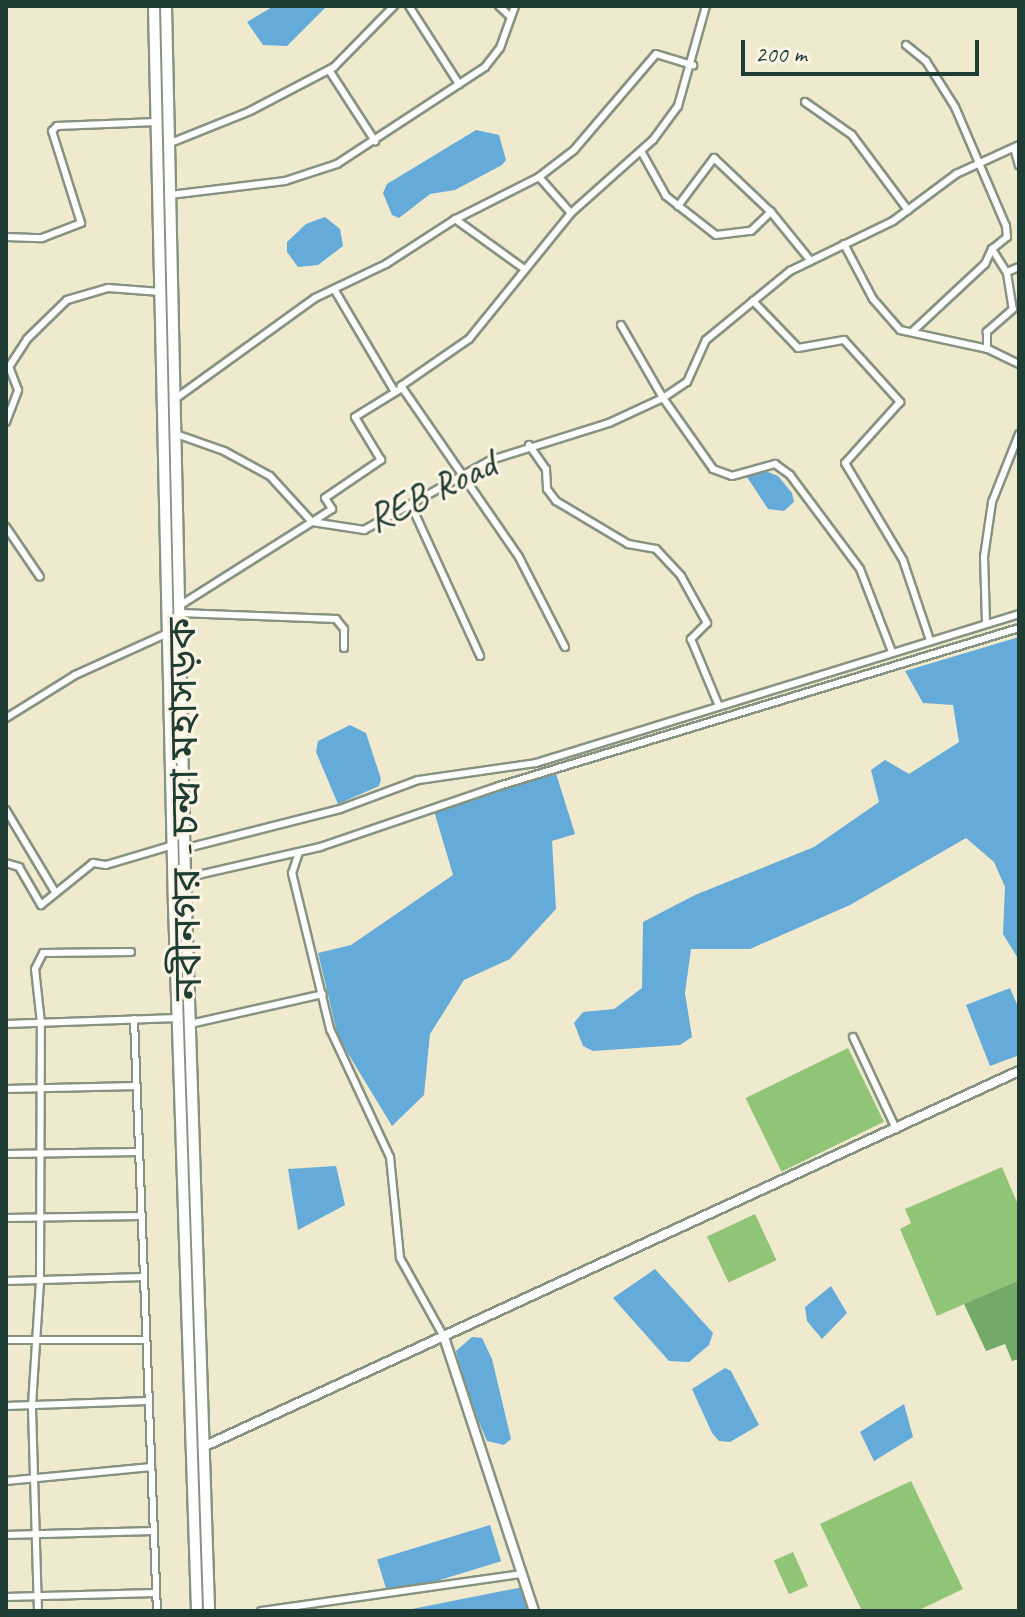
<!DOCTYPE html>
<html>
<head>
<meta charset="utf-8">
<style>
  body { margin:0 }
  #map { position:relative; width:1025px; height:1617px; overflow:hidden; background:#efe9ce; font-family:Caveat,"Noto Sans Bengali",sans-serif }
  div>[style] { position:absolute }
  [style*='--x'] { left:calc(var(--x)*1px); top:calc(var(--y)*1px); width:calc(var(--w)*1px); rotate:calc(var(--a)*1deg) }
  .green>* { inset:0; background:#90c577; transform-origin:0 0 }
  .forest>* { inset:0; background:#74aa68 }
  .water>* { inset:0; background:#64abda; transform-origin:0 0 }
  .roads { filter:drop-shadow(2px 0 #879381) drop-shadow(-2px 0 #879381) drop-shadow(0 2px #879381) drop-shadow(0 -2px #879381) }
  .minor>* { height:6px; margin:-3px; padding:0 3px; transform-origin:3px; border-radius:3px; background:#fff }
  .tertiary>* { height:8px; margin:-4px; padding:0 4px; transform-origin:4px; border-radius:4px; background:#fff }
  .trunk>* { height:10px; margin:-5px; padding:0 5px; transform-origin:5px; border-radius:5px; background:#fff }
  span { translate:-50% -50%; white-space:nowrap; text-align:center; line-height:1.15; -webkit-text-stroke:6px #fcf5e5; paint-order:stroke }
  .street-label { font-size:40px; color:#1f3d34 }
  .frame { position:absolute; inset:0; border:8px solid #1f3d34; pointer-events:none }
  .scale { position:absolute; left:741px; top:40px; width:238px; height:36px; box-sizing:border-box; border:4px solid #1f3d34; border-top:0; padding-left:10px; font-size:24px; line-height:28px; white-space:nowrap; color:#1f3d34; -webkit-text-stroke:6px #fcf5e5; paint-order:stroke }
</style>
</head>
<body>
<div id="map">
  <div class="green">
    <div style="left:848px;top:1048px;width:82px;height:114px;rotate:64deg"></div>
    <div style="clip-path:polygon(1002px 1167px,1019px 1207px,1019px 1280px,937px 1316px,900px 1229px,911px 1223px,905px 1209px)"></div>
    <div style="left:755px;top:1214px;width:51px;height:53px;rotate:65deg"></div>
    <div style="clip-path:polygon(911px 1481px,963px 1589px,917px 1611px,862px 1611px,820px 1524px)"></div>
    <div style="left:793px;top:1552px;width:37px;height:21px;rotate:66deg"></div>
  </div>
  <div class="forest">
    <div style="clip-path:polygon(1019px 1280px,1019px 1359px,1012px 1361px,1005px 1344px,986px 1351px,964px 1304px)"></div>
  </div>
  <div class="water">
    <div style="clip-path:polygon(274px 6px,327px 6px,287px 46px,263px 45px,247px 22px)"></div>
    <div style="clip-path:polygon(476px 130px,499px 135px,506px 160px,502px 165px,455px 190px,430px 194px,399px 218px,392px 215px,383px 193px,387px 184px)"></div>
    <div style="clip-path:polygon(325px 217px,340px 229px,343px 246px,318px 265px,298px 267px,287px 252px,287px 242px,306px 224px)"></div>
    <div style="clip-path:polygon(763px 470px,778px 476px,792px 493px,794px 502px,784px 511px,768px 509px,747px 477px)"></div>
    <div style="clip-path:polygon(1019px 637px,1019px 960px,1003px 934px,1005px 887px,994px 862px,966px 838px,850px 905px,750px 949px,691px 949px,685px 993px,692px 1037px,680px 1045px,593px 1051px,583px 1046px,574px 1023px,583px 1012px,614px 1009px,642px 988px,643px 922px,695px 895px,814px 847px,879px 802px,871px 770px,885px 760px,909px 774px,959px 742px,953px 705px,923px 703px,905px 671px)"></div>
    <div style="clip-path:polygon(350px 725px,366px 733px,381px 779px,379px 786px,338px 804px,316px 752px,318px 741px)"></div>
    <div style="clip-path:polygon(554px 767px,575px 834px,552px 841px,556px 909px,510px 959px,464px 980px,430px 1034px,424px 1095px,392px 1126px,338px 1037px,318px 953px,351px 945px,453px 875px,432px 804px)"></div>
    <div style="clip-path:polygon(1010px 988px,1019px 1009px,1019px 1055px,990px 1066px,966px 1005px)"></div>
    <div style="clip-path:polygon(336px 1166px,345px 1205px,298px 1230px,288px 1169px)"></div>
    <div style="clip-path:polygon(655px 1269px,713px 1333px,709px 1345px,689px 1362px,669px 1361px,613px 1298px)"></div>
    <div style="clip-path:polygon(831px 1286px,847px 1313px,822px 1339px,807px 1321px,805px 1307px)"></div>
    <div style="clip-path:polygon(472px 1337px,482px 1338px,492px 1359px,511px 1439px,504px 1445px,487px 1441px,468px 1396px,456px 1351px)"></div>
    <div style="clip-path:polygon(725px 1368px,731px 1371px,759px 1425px,730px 1442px,719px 1441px,712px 1433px,692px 1389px)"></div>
    <div style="clip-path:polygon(904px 1404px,913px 1437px,874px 1461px,860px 1432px)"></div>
    <div style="left:490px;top:1525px;width:38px;height:118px;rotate:73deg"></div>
    <div style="clip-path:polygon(523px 1587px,530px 1611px,402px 1611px)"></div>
  </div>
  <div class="roads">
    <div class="minor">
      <div style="--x:409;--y:6;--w:93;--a:57.3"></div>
      <div style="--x:499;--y:6;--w:16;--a:43"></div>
      <div style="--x:906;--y:45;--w:26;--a:39"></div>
      <div style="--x:926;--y:61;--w:54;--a:57.8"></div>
      <div style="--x:955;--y:107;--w:129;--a:66.8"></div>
      <div style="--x:1006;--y:226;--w:11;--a:85"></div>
      <div style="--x:1007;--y:237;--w:19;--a:141"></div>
      <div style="--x:992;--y:249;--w:28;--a:58"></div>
      <div style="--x:1007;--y:273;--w:36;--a:81"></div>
      <div style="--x:1013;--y:309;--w:35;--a:139"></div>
      <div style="--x:987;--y:332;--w:17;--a:90"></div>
      <div style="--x:329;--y:70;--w:85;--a:57.1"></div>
      <div style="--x:805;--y:102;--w:57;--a:35.1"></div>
      <div style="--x:852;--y:135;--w:94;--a:53.3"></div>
      <div style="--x:168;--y:144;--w:88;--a:-21.9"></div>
      <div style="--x:250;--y:111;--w:95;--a:-27.6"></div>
      <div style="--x:334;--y:67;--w:86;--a:-45.5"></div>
      <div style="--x:1014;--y:148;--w:18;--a:74"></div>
      <div style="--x:641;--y:151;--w:51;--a:60.9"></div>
      <div style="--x:666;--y:196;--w:63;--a:38"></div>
      <div style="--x:716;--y:235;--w:35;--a:-7"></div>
      <div style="--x:751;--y:231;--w:28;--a:-44"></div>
      <div style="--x:771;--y:212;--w:62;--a:50.9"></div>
      <div style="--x:539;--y:177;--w:48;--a:48.4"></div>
      <div style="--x:170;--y:195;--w:116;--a:-6.9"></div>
      <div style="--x:285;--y:181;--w:55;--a:-18.1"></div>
      <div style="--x:337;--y:164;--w:177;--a:-33.2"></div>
      <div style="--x:485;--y:67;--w:24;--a:-52"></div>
      <div style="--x:500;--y:48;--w:45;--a:-70.3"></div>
      <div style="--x:678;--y:206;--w:60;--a:-53.1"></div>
      <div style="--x:714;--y:158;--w:79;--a:43.5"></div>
      <div style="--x:455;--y:219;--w:84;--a:35.8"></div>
      <div style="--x:6;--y:237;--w:36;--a:2"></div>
      <div style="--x:42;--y:238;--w:42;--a:-21"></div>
      <div style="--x:81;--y:223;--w:96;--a:-107.5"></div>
      <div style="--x:52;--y:131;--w:7;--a:-45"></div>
      <div style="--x:57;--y:126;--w:99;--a:-2.3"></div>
      <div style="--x:844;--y:244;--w:62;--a:62.2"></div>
      <div style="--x:873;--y:299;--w:41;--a:48.9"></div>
      <div style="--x:900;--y:330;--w:90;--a:12.2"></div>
      <div style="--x:988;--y:349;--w:34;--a:26"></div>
      <div style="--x:1007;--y:272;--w:13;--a:-23"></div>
      <div style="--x:334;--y:289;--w:120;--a:59.4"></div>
      <div style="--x:753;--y:301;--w:65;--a:46.2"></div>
      <div style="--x:798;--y:348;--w:47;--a:-9.9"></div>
      <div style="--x:844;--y:340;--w:84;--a:47.9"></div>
      <div style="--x:900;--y:402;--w:82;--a:132"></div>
      <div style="--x:845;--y:463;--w:113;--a:59.1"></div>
      <div style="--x:903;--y:560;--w:84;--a:71.4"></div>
      <div style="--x:621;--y:325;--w:84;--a:60.1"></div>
      <div style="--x:663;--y:398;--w:87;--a:54.8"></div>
      <div style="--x:713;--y:469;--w:20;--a:20"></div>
      <div style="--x:732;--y:476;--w:45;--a:-15.6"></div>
      <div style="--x:775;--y:464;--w:19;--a:36"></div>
      <div style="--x:790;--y:475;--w:117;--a:53.3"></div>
      <div style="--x:860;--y:569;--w:89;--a:68.9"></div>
      <div style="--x:912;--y:332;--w:100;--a:-43"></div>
      <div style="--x:985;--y:264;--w:17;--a:-65"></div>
      <div style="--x:175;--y:399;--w:173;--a:-35.8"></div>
      <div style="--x:315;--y:298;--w:79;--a:-25.6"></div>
      <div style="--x:386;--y:264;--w:81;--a:-32.9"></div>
      <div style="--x:454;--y:220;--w:95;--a:-26.8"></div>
      <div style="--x:539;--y:177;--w:44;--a:-37.6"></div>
      <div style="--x:574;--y:150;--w:126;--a:-49.5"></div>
      <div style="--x:656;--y:54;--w:39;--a:17"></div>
      <div style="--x:6;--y:422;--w:34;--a:-69"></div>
      <div style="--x:18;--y:390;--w:25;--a:-111"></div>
      <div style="--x:9;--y:367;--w:33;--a:-57"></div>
      <div style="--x:27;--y:339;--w:56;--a:-44.3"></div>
      <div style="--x:67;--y:300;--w:43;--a:-16.3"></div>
      <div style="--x:108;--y:288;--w:53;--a:4.3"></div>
      <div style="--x:176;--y:434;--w:51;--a:19.5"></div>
      <div style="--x:224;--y:451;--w:52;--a:28.5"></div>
      <div style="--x:270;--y:476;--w:62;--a:47.6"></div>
      <div style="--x:312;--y:522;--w:24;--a:-33"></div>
      <div style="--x:332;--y:509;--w:13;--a:-122"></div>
      <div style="--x:325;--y:498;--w:68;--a:-34.2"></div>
      <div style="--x:381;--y:460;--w:50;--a:-121.2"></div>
      <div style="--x:355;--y:417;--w:55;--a:-31.7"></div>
      <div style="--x:529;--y:445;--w:29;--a:55"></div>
      <div style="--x:546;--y:469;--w:20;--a:87"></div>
      <div style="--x:547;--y:489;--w:15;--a:53"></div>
      <div style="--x:556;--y:501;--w:84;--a:30.8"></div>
      <div style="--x:628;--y:544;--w:28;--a:10"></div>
      <div style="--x:656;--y:549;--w:37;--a:47"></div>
      <div style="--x:681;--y:576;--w:54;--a:61"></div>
      <div style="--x:707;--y:623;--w:23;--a:135"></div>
      <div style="--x:691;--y:639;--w:70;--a:67.4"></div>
      <div style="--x:411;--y:505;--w:166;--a:65.4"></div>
      <div style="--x:6;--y:527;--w:60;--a:55.8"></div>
      <div style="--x:179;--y:606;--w:157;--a:-32.3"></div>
      <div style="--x:312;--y:522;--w:53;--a:8.7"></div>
      <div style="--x:364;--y:530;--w:145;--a:-28.9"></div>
      <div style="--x:491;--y:460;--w:124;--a:-17.4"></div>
      <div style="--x:609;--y:423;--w:60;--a:-24.8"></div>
      <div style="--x:663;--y:398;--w:29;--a:-34"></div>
      <div style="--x:687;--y:382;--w:46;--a:-65.7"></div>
      <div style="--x:706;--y:340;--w:109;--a:-39.4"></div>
      <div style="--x:790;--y:271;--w:114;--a:-25.9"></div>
      <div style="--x:893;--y:221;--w:79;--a:-36.7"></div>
      <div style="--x:956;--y:174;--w:69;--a:-24.7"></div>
      <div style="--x:180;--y:613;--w:156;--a:2.2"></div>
      <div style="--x:336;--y:619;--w:13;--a:51"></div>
      <div style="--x:344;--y:629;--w:19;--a:90"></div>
      <div style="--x:986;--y:623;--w:66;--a:-91.7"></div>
      <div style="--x:984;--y:557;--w:56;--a:-81.7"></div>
      <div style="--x:992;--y:502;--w:73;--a:-68.3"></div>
      <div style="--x:565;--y:647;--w:101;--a:-117.1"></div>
      <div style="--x:519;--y:557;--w:208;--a:-124.6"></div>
      <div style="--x:401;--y:386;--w:83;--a:-34.7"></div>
      <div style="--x:469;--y:339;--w:162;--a:-51"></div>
      <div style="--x:571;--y:213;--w:110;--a:-41.7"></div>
      <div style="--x:653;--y:140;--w:42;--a:-53.7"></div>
      <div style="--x:678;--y:106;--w:104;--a:-74.4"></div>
      <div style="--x:6;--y:718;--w:81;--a:-31.9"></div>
      <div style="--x:75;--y:675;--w:102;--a:-24.3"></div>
      <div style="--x:6;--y:810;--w:96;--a:59.1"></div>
      <div style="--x:187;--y:848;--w:158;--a:-14.3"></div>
      <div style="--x:340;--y:809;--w:83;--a:-20.4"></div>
      <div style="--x:418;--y:780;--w:119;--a:-8.2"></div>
      <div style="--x:536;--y:763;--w:505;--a:-17.14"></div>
      <div style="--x:299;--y:852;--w:22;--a:108"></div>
      <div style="--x:292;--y:873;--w:161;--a:76.3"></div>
      <div style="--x:330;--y:1029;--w:141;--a:64.9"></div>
      <div style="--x:390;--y:1157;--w:101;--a:84.3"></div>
      <div style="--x:400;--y:1258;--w:90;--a:60.9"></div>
      <div style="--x:6;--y:863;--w:14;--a:17"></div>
      <div style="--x:19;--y:867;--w:44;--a:59.9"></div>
      <div style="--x:41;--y:905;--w:67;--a:-38.9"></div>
      <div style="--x:93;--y:863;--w:13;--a:9"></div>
      <div style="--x:106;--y:865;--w:70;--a:-16.6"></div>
      <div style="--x:185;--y:878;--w:139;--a:-12.9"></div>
      <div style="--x:320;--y:847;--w:189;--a:-18.8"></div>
      <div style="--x:499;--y:786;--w:543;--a:-16.9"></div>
      <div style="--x:134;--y:1019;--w:592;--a:87.78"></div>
      <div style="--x:6;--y:1024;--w:172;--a:-2"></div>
      <div style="--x:190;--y:1024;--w:136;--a:-12.7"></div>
      <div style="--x:853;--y:1037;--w:102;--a:64.9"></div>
      <div style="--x:6;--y:1089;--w:131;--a:-1.3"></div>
      <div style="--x:6;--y:1154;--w:133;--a:-0.9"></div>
      <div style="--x:6;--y:1218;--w:136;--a:-0.8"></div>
      <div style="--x:6;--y:1281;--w:138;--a:-1.7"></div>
      <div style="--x:6;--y:1340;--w:140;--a:0"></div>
      <div style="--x:6;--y:1406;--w:142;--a:-2"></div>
      <div style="--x:6;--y:1481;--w:146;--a:-5.5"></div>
      <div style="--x:6;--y:1535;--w:147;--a:-1.6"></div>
      <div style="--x:6;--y:1597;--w:149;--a:-1.5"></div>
      <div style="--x:38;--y:1611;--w:206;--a:-91.7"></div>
      <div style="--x:32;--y:1405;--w:125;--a:-86.3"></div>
      <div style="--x:40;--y:1280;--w:257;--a:-89.8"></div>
      <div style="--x:41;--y:1023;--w:54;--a:-96.3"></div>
      <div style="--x:35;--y:969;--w:18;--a:-63"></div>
      <div style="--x:43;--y:953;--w:88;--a:-0.7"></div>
      <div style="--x:261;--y:1611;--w:264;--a:-8.1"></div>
    </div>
    <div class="tertiary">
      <div style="--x:444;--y:1337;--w:288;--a:71.8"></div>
      <div style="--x:203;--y:1447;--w:898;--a:-24.74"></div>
    </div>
    <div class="trunk">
      <div style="--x:154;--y:6;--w:899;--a:88.73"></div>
      <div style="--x:174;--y:905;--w:706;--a:88.13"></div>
      <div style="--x:166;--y:6;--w:872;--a:88.75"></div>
      <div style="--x:185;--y:878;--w:733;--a:88.12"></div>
    </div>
  </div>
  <div class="street-label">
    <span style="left:431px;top:491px;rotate:-26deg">REB Road</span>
    <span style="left:185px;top:809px;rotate:-91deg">নবীনগর - চন্দ্রা মহাসড়ক</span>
  </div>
  <div class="frame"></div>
  <div class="scale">200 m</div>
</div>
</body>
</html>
